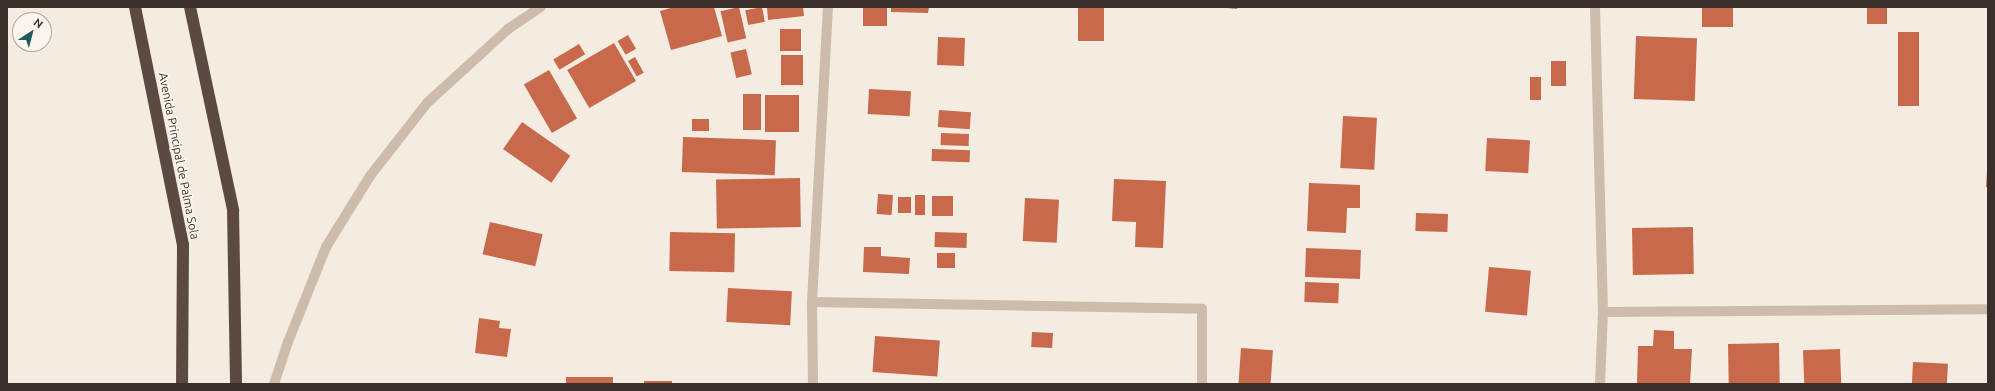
<!DOCTYPE html>
<html>
<head>
<meta charset="utf-8">
<style>
  body { margin:0 }
  #map { position:relative; width:1995px; height:391px; overflow:hidden; background:#f4ebe1; font-family:Ubuntu,sans-serif }
  div>[style] { position:absolute }
  [style*='--x'] { left:calc(var(--x)*1px); top:calc(var(--y)*1px); width:calc(var(--w)*1px); rotate:calc(var(--a)*1deg) }
  .building>* { inset:0; background:#c8694b; transform-origin:0 0 }
  .minor>* { height:10px; margin:-5px; padding:0 5px; transform-origin:5px; border-radius:5px; background:#cdbbac }
  .highway>* { height:12px; margin:-6px; padding:0 6px; transform-origin:6px; border-radius:6px; background:#5c4a42 }
  span { translate:-50% -50%; white-space:nowrap; text-align:center; line-height:1.15; -webkit-text-stroke:3.5px #fbf5ee; paint-order:stroke }
  .street-label { font-size:12px; color:#3b302b }
  .frame { position:absolute; inset:0; border:8px solid #3b302b; pointer-events:none }
  .north { position:absolute; left:12px; top:12px; width:40px; height:40px; box-sizing:border-box; background:#fbf5ee; border:1px solid #aea6a0; border-radius:50%; rotate:36deg; font-size:11px; font-weight:700; line-height:16px; text-align:center; color:#3b302b }
  .north::after { content:''; display:block; margin:auto; width:14px; height:18px; background:#1f5a5e; clip-path:polygon(50% 0,100% 100%,50% 72%,0 100%) }
</style>
</head>
<body>
<div id="map">
  <div class="building">
    <div style="clip-path:polygon(674px 7px,714px 7px,722px 36px,671px 50px,660px 11px)"></div>
    <div style="left:739px;top:7px;width:32px;height:19px;rotate:77deg"></div>
    <div style="left:762px;top:7px;width:15px;height:17px;rotate:79deg"></div>
    <div style="clip-path:polygon(767px 7px,803px 7px,804px 16px,768px 20px)"></div>
    <div style="left:863px;top:7px;width:24px;height:19px"></div>
    <div style="clip-path:polygon(891px 7px,929px 7px,928px 13px,891px 12px)"></div>
    <div style="left:1078px;top:7px;width:26px;height:34px"></div>
    <div style="clip-path:polygon(1227px 7px,1238px 7px,1237px 9px,1227px 8px)"></div>
    <div style="left:1702px;top:7px;width:31px;height:20px"></div>
    <div style="left:1867px;top:7px;width:20px;height:17px"></div>
    <div style="left:780px;top:29px;width:21px;height:22px"></div>
    <div style="left:1898px;top:32px;width:21px;height:74px"></div>
    <div style="left:628px;top:35px;width:16px;height:12px;rotate:60deg"></div>
    <div style="left:1636px;top:36px;width:61px;height:63px;rotate:2deg"></div>
    <div style="left:938px;top:37px;width:27px;height:28px;rotate:2deg"></div>
    <div style="left:614px;top:43px;width:44px;height:54px;rotate:60deg"></div>
    <div style="left:579px;top:44px;width:12px;height:30px;rotate:59deg"></div>
    <div style="left:746px;top:49px;width:26px;height:16px;rotate:77deg"></div>
    <div style="left:781px;top:55px;width:22px;height:30px"></div>
    <div style="left:635px;top:57px;width:18px;height:8px;rotate:61deg"></div>
    <div style="left:1551px;top:61px;width:15px;height:25px"></div>
    <div style="left:549px;top:70px;width:56px;height:29px;rotate:60deg"></div>
    <div style="left:1530px;top:77px;width:11px;height:23px"></div>
    <div style="left:869px;top:89px;width:42px;height:25px;rotate:3deg"></div>
    <div style="left:743px;top:94px;width:18px;height:36px"></div>
    <div style="left:765px;top:95px;width:34px;height:37px"></div>
    <div style="left:939px;top:110px;width:32px;height:17px;rotate:4deg"></div>
    <div style="left:1343px;top:116px;width:34px;height:52px;rotate:3deg"></div>
    <div style="left:709px;top:119px;width:12px;height:17px;rotate:90deg"></div>
    <div style="left:522px;top:122px;width:59px;height:33px;rotate:35deg"></div>
    <div style="left:941px;top:133px;width:28px;height:12px;rotate:2deg"></div>
    <div style="left:683px;top:137px;width:93px;height:35px;rotate:2deg"></div>
    <div style="left:1487px;top:138px;width:43px;height:33px;rotate:3deg"></div>
    <div style="left:932px;top:149px;width:38px;height:12px;rotate:2deg"></div>
    <div style="clip-path:polygon(1987px 171px,1988px 171px,1988px 187px,1986px 187px)"></div>
    <div style="left:800px;top:178px;width:49px;height:84px;rotate:89deg"></div>
    <div style="clip-path:polygon(1114px 179px,1166px 181px,1163px 248px,1135px 247px,1136px 222px,1112px 221px)"></div>
    <div style="clip-path:polygon(1309px 183px,1360px 185px,1360px 208px,1347px 208px,1346px 233px,1307px 231px)"></div>
    <div style="left:878px;top:194px;width:15px;height:20px;rotate:4deg"></div>
    <div style="left:915px;top:195px;width:10px;height:20px"></div>
    <div style="left:932px;top:196px;width:21px;height:20px"></div>
    <div style="left:898px;top:197px;width:13px;height:16px"></div>
    <div style="left:1025px;top:198px;width:34px;height:43px;rotate:3deg"></div>
    <div style="left:1416px;top:213px;width:32px;height:18px;rotate:2deg"></div>
    <div style="left:490px;top:222px;width:54px;height:33px;rotate:13deg"></div>
    <div style="left:1693px;top:227px;width:47px;height:61px;rotate:89deg"></div>
    <div style="left:670px;top:232px;width:65px;height:39px;rotate:1deg"></div>
    <div style="left:935px;top:232px;width:32px;height:15px;rotate:2deg"></div>
    <div style="clip-path:polygon(864px 247px,881px 247px,881px 256px,910px 258px,909px 274px,863px 272px)"></div>
    <div style="left:1306px;top:248px;width:55px;height:29px;rotate:2deg"></div>
    <div style="left:937px;top:253px;width:18px;height:15px"></div>
    <div style="left:1489px;top:267px;width:42px;height:45px;rotate:5deg"></div>
    <div style="left:1305px;top:282px;width:34px;height:20px;rotate:2deg"></div>
    <div style="left:728px;top:288px;width:64px;height:34px;rotate:3deg"></div>
    <div style="clip-path:polygon(479px 318px,500px 321px,499px 328px,511px 329px,507px 357px,475px 353px)"></div>
    <div style="clip-path:polygon(1654px 330px,1674px 331px,1674px 349px,1692px 349px,1690px 384px,1637px 384px,1638px 346px,1653px 346px)"></div>
    <div style="left:1032px;top:332px;width:21px;height:15px;rotate:3deg"></div>
    <div style="left:875px;top:336px;width:65px;height:36px;rotate:4deg"></div>
    <div style="left:1779px;top:343px;width:41px;height:51px;rotate:89deg"></div>
    <div style="left:1241px;top:348px;width:32px;height:36px;rotate:4deg"></div>
    <div style="left:1840px;top:349px;width:35px;height:37px;rotate:88deg"></div>
    <div style="left:1913px;top:362px;width:35px;height:22px;rotate:3deg"></div>
    <div style="left:566px;top:377px;width:47px;height:7px"></div>
    <div style="left:644px;top:381px;width:28px;height:3px"></div>
  </div>
  <div class="minor">
    <div style="--x:1595;--y:7;--w:305;--a:88.5"></div>
    <div style="--x:1603;--y:312;--w:72;--a:92.4"></div>
    <div style="--x:812;--y:302;--w:390;--a:1"></div>
    <div style="--x:1202;--y:309;--w:75;--a:90"></div>
    <div style="--x:1603;--y:312;--w:385;--a:-0.4"></div>
    <div style="--x:274;--y:384;--w:44;--a:-71.6"></div>
    <div style="--x:288;--y:342;--w:102;--a:-68.2"></div>
    <div style="--x:326;--y:247;--w:84;--a:-58.2"></div>
    <div style="--x:370;--y:176;--w:93;--a:-52"></div>
    <div style="--x:427;--y:103;--w:110;--a:-42.4"></div>
    <div style="--x:508;--y:29;--w:40;--a:-34"></div>
    <div style="--x:813;--y:384;--w:82;--a:-90.7"></div>
    <div style="--x:812;--y:302;--w:295;--a:-86.9"></div>
  </div>
  <div class="highway">
    <div style="--x:135;--y:7;--w:243;--a:78.6"></div>
    <div style="--x:183;--y:245;--w:139;--a:90.4"></div>
    <div style="--x:190;--y:7;--w:208;--a:78"></div>
    <div style="--x:233;--y:210;--w:174;--a:89"></div>
  </div>
  <div class="street-label">
    <span style="left:179px;top:156px;rotate:79deg">Avenida Principal de Palma Sola</span>
  </div>
  <div class="frame"></div>
  <div class="north">N</div>
</div>
</body>
</html>
